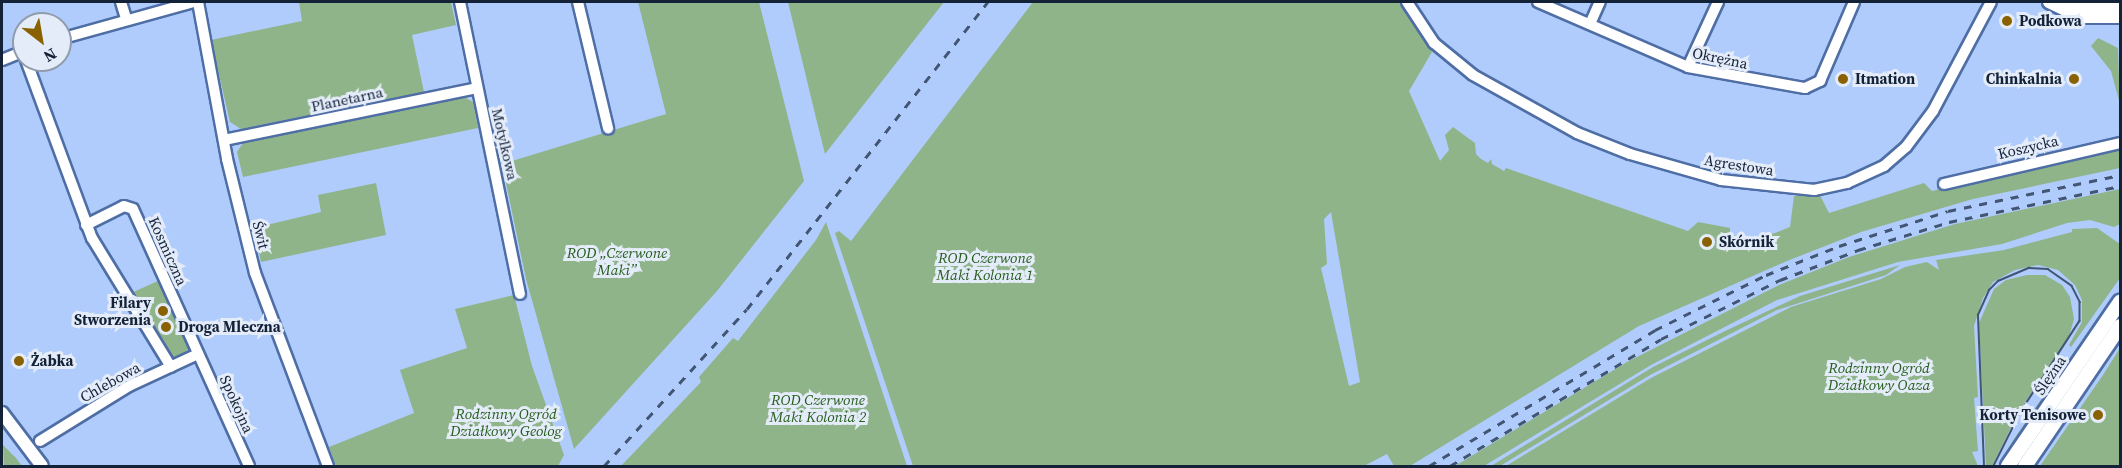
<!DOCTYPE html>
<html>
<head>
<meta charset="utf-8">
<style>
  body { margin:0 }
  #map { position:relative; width:2122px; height:468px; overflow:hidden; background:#afccfd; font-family:"Source Serif 4",serif }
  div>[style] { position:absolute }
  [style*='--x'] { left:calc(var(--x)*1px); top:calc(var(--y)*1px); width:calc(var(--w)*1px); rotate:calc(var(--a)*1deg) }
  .green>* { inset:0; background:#90b489 }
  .roads { filter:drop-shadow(2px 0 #4e6ea5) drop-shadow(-2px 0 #4e6ea5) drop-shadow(0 2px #4e6ea5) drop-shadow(0 -2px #4e6ea5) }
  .minor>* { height:10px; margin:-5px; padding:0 5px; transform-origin:5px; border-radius:5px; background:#fff }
  .tertiary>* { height:12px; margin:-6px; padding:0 6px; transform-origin:6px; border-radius:6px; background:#fff }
  .secondary>* { height:14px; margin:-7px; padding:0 7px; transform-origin:7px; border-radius:7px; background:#fff }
  .tram>* { height:1.5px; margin:-0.75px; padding:0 0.75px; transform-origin:0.75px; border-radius:0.75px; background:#425573 }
  .rail>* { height:3px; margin-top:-1.5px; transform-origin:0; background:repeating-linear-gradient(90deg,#425573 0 8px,transparent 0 16px) }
  .dots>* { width:16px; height:16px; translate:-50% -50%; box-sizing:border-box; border:3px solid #e4ecf9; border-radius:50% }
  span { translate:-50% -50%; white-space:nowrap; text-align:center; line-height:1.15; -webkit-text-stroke:6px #e4ecf9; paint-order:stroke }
  .poi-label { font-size:15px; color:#142238; font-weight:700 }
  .left { translate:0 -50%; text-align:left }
  .right { translate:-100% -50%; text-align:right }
  .street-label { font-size:15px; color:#142238 }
  .park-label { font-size:15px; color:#265d1b; font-style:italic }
  .frame { position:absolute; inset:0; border:3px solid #142238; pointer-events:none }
  .north { position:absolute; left:12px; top:12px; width:60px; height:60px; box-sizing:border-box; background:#e4ecf9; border:2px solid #919bac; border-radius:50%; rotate:149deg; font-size:16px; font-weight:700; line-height:24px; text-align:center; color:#142238 }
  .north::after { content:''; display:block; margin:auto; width:21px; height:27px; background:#896100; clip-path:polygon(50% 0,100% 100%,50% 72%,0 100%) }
</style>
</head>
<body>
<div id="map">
  <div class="green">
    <div style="clip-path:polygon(299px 2px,451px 2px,456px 25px,412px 35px,424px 92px,241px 129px,230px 122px,211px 40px,302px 21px)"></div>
    <div style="clip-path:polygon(638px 2px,759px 2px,804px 181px,717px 291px,574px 449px,526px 279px,502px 164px,666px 114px)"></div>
    <div style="clip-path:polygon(788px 2px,944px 2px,825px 154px,816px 118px)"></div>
    <div style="clip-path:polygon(evenodd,1033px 2px,1399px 2px,1432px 52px,1409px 91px,1440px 161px,1449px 150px,1445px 135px,1453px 127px,1475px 143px,1476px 154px,1481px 159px,1488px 163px,1491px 159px,1492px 164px,1504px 171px,1506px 168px,1688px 231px,1698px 222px,1730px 228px,1730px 235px,1752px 238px,1775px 233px,1790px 227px,1794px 196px,1820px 195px,1829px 213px,1924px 183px,1932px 191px,2120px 149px,2120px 168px,1973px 199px,1861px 232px,1787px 261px,1639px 326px,1410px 466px,1394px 466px,1387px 454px,1364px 466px,913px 466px,835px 233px,839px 231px,851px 241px,1033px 2px,1331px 212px,1360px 382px,1349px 386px,1321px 268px,1327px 264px,1324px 219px,1331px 212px)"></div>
    <div style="clip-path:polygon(2098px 38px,2118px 48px,2120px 104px,2111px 71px,2091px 46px)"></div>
    <div style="clip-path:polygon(464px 97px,473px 102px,478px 128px,243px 177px,237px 152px,243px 143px)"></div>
    <div style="clip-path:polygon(376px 183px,386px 235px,261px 262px,254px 228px,321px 212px,318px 195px)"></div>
    <div style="clip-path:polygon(2120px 189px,2120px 224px,2114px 227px,2090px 220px,2067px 223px,2002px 244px,1898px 262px,1777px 300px,1651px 365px,1484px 466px,1455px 466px,1627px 362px,1779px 285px,1849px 257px,1955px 224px)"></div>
    <div style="clip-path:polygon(826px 222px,907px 466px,621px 466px,701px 382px,699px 377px,733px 338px,738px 341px,816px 240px)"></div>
    <div style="clip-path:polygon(2097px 228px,2120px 244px,2120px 278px,2071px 347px,2069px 345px,2082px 322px,2082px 300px,2075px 285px,2058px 270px,2038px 265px,2015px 270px,1993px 282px,1983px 298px,1974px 326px,1978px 397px,1974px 398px,1978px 451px,1972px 452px,1978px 466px,1506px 466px,1651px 378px,1791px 307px,1881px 279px,1905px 267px,1927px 262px,1939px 270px,1936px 260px,2004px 250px,2072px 232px,2072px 229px)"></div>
    <div style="clip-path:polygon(1900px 265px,1886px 275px,1777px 310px,1650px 375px,1500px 466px,1491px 466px,1653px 367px,1723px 332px,1800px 296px)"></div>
    <div style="clip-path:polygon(2027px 275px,2045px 275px,2062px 285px,2070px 297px,2074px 319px,2069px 336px,2019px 411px,1992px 466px,1986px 466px,1979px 323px,1994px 289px,2006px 280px)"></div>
    <div style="clip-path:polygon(160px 280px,190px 348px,177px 358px,169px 355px,129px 294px)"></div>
    <div style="clip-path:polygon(514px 295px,532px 366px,564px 455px,558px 466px,336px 466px,329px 447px,414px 413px,400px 370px,467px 348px,455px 309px)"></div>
    <div style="clip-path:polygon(2103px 310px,2105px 314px,1997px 466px,2016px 436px)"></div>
    <div style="clip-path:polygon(2120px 348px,2120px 466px,2040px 466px,2103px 375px)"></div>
    <div style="clip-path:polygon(3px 445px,16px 458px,22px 466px,4px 466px)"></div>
  </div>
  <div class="roads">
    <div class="minor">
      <div style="--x:121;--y:2;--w:17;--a:73"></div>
      <div style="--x:198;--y:2;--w:160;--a:79.5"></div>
      <div style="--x:227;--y:159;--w:117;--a:76.2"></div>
      <div style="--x:255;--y:273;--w:206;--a:69.3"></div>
      <div style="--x:460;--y:2;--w:298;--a:78.4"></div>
      <div style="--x:578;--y:2;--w:130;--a:76.6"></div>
      <div style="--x:1407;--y:2;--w:49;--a:56.6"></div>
      <div style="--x:1434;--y:43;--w:50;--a:39.4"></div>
      <div style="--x:1473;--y:75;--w:119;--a:29.1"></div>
      <div style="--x:1577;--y:133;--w:57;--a:21.6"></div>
      <div style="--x:1630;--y:154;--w:95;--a:15.9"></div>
      <div style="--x:1721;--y:180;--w:94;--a:6.1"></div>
      <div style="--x:1814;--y:190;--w:34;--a:-12"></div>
      <div style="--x:1847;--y:183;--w:41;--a:-24.7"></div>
      <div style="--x:1884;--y:166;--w:29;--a:-41"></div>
      <div style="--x:1906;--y:147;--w:45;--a:-53.1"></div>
      <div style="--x:1933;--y:111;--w:123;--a:-62"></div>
      <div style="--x:1538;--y:2;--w:163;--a:23.4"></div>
      <div style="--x:1688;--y:67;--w:119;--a:10.2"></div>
      <div style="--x:1805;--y:88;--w:17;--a:-25"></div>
      <div style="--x:1820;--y:81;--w:86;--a:-66.7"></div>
      <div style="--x:1590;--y:24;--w:24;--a:-66"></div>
      <div style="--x:60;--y:39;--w:138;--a:-15.5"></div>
      <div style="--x:2;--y:60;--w:24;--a:-22"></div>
      <div style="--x:26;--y:60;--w:190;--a:69.7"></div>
      <div style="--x:92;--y:238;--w:151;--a:58.5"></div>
      <div style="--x:1688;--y:67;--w:72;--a:-65.2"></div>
      <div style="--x:224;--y:140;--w:258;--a:-11.6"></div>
      <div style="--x:1944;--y:184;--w:181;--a:-13.1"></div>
      <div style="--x:86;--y:225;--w:42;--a:-26.6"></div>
      <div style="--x:124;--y:206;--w:9;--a:18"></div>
      <div style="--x:133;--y:209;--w:282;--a:65.7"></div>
      <div style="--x:40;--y:441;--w:105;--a:-31.7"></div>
      <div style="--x:129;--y:386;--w:76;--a:-24.9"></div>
    </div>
    <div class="tertiary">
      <div style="--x:2049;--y:2;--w:34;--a:26"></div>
      <div style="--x:2080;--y:17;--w:40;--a:0"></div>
      <div style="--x:2064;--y:7;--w:56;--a:-2"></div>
      <div style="--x:2;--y:413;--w:66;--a:53"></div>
    </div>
    <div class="secondary">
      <div style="--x:2008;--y:466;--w:199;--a:-55.7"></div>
      <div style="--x:2025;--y:466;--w:169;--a:-55.8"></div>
    </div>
  </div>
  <div class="tram">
    <div style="--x:1984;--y:466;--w:151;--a:-92.3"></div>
    <div style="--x:1978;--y:315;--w:27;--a:-66"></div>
    <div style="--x:1989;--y:290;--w:13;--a:-45"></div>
    <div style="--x:1998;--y:281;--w:34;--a:-23"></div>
    <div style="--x:2029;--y:268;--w:19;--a:3"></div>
    <div style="--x:2048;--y:269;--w:29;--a:35"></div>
    <div style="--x:2072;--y:286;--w:18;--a:63"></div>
    <div style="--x:2080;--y:302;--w:19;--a:90"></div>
    <div style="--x:2080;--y:321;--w:108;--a:123"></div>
    <div style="--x:2021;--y:412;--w:60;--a:116.6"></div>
  </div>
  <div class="rail">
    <div style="--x:604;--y:466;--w:212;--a:-47.7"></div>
    <div style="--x:747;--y:309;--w:390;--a:-51.9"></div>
    <div style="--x:1429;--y:466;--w:264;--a:-31"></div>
    <div style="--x:1655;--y:330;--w:124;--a:-26.4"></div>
    <div style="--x:1766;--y:275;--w:79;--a:-21.7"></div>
    <div style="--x:1839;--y:246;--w:114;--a:-17.8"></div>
    <div style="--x:1948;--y:211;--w:176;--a:-11.8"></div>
    <div style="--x:1450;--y:466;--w:246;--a:-31"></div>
    <div style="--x:1661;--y:339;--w:133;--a:-26.4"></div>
    <div style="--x:1780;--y:280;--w:84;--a:-21"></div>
    <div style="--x:1858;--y:250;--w:95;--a:-17.1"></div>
    <div style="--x:1949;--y:222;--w:175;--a:-11.9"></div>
  </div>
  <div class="dots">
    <div style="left:2007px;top:21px;background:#896100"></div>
    <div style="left:1843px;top:79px;background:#896100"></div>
    <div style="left:2074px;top:79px;background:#896100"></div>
    <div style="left:1707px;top:242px;background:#896100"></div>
    <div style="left:163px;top:311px;background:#896100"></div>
    <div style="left:166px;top:327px;background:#896100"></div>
    <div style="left:19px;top:361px;background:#896100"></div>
    <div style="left:2098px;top:415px;background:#896100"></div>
  </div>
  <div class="poi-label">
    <span class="left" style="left:2019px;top:21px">Podkowa</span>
    <span class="left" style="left:1855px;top:79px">Itmation</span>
    <span class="right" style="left:2062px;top:79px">Chinkalnia</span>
    <span class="left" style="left:1719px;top:242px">Skórnik</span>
    <span class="right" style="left:151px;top:311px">Filary<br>Stworzenia</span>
    <span class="left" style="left:178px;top:327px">Droga Mleczna</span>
    <span class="left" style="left:31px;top:361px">Żabka</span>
    <span class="right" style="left:2086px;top:415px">Korty Tenisowe</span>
  </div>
  <div class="street-label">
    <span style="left:1720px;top:58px;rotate:12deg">Okrężna</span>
    <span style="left:347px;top:99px;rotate:-12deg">Planetarna</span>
    <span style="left:505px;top:144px;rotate:77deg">Motylkowa</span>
    <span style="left:2028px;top:147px;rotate:-13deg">Koszycka</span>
    <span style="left:1739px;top:165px;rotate:9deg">Agrestowa</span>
    <span style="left:261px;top:235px;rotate:76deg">Świt</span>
    <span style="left:168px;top:251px;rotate:66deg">Kosmiczna</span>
    <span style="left:2050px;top:375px;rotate:-56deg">Ślężna</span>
    <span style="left:110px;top:382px;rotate:-29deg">Chlebowa</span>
    <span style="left:237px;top:404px;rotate:66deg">Spokojna</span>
  </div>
  <div class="park-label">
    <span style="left:617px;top:261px">ROD „Czerwone<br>Maki”</span>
    <span style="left:985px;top:266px">ROD Czerwone<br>Maki Kolonia 1</span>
    <span style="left:1879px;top:376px">Rodzinny Ogród<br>Działkowy Oaza</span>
    <span style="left:818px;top:408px">ROD Czerwone<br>Maki Kolonia 2</span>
    <span style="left:506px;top:422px">Rodzinny Ogród<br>Działkowy Geolog</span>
  </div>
  <div class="frame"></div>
  <div class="north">N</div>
</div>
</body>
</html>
